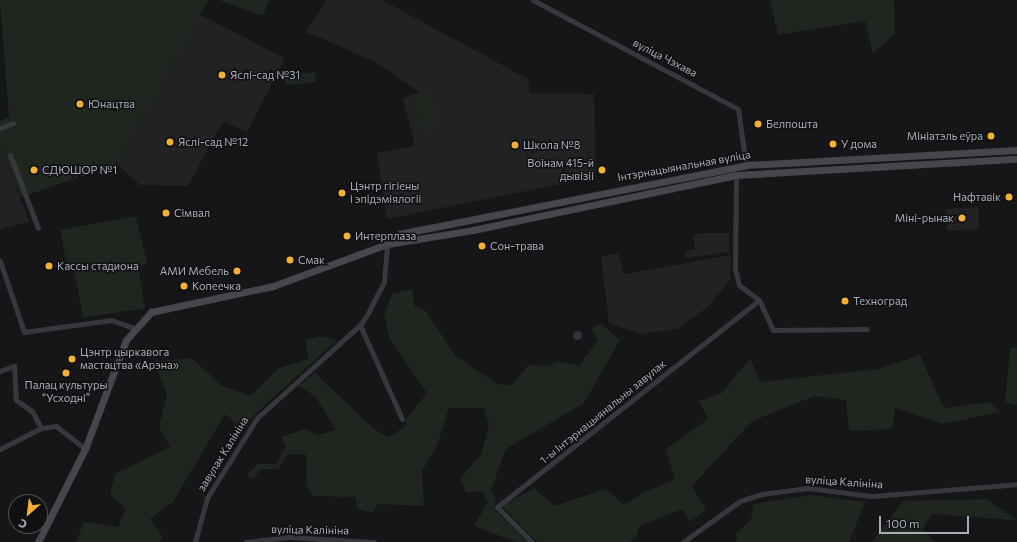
<!DOCTYPE html>
<html>
<head>
<meta charset="utf-8">
<style>
  body { margin:0 }
  #map { position:relative; width:1017px; height:542px; overflow:hidden; background:#161618; font-family:Commissioner,sans-serif }
  div>[style] { position:absolute }
  [style*='--x'] { left:calc(var(--x)*1px); top:calc(var(--y)*1px); width:calc(var(--w)*1px); rotate:calc(var(--a)*1deg) }
  .built>* { inset:0; background:#222225; transform-origin:0 0 }
  .green>* { inset:0; background:#1e261f; transform-origin:0 0 }
  .water>* { inset:0; background:#2c353c }
  .round { border-radius:50% }
  .street>* { height:5px; margin:-2.5px; padding:0 2.5px; transform-origin:2.5px; border-radius:2.5px; background:#37383d }
  .secondary>* { height:7px; margin:-3.5px; padding:0 3.5px; transform-origin:3.5px; border-radius:3.5px; background:#45474d }
  .dots>* { width:11px; height:11px; translate:-50% -50%; box-sizing:border-box; border:2px solid #111113; border-radius:50% }
  span { translate:-50% -50%; white-space:nowrap; text-align:center; line-height:1.15; -webkit-text-stroke:3px #111113; paint-order:stroke }
  .street-label { font-size:11px; color:#a8adb8 }
  .poi-label { font-size:11px; color:#a8adb8 }
  .left { translate:0 -50%; text-align:left }
  .right { translate:-100% -50%; text-align:right }
  .north { position:absolute; left:8px; top:494px; width:40px; height:40px; box-sizing:border-box; background:#111113; border:1px solid #4d4f55; border-radius:50%; rotate:208deg; font-size:11px; font-weight:700; line-height:16px; text-align:center; color:#a8adb8 }
  .north::after { content:''; display:block; margin:auto; width:14px; height:18px; background:#f2b134; clip-path:polygon(50% 0,100% 100%,50% 72%,0 100%) }
  .scale { position:absolute; left:879px; top:516px; width:90px; height:18px; box-sizing:border-box; border:2px solid #a8adb8; border-top:0; padding-left:5px; font-size:12px; line-height:14px; white-space:nowrap; color:#a8adb8; -webkit-text-stroke:3px #111113; paint-order:stroke }
</style>
</head>
<body>
<div id="map">
  <div class="built">
    <div style="clip-path:polygon(327px 0,382px 0,528px 79px,530px 93px,594px 94px,596px 177px,387px 219px,377px 153px,415px 146px,403px 99px,419px 92px,374px 61px,306px 32px)"></div>
    <div style="clip-path:polygon(199px 14px,285px 58px,247px 132px,223px 121px,188px 186px,140px 185px,117px 164px)"></div>
    <div style="clip-path:polygon(0 144px,29px 221px,0 230px)"></div>
    <div style="left:978px;top:207px;width:22px;height:32px;rotate:87deg"></div>
    <div style="clip-path:polygon(704px 233px,729px 233px,729px 252px,686px 258px,685px 251px,695px 249px,693px 235px)"></div>
    <div style="clip-path:polygon(618px 253px,624px 274px,731px 255px,730px 280px,709px 306px,678px 329px,640px 334px,609px 323px,601px 257px)"></div>
  </div>
  <div class="green">
    <div style="clip-path:polygon(0 0,208px 0,117px 164px,21px 197px,0 144px,0 121px,9px 117px)"></div>
    <div style="clip-path:polygon(219px 0,269px 0,263px 16px)"></div>
    <div style="clip-path:polygon(770px 0,894px 0,895px 34px,873px 53px,865px 21px,778px 35px)"></div>
    <div style="left:315px;top:72px;width:10px;height:30px;rotate:84deg"></div>
    <div style="left:432px;top:92px;width:39px;height:19px;rotate:80deg"></div>
    <div style="clip-path:polygon(136px 216px,147px 263px,138px 267px,145px 308px,83px 318px,73px 264px,66px 263px,61px 230px)"></div>
    <div style="clip-path:polygon(412px 289px,415px 307px,425px 310px,456px 356px,497px 384px,513px 385px,528px 365px,548px 366px,557px 361px,579px 366px,598px 340px,591px 328px,600px 323px,620px 340px,584px 403px,506px 449px,491px 490px,496px 500px,494px 509px,528px 542px,517px 542px,474px 526px,488px 502px,482px 491px,466px 492px,460px 478px,481px 455px,489px 425px,484px 408px,449px 408px,437px 446px,422px 471px,424px 506px,378px 504px,373px 513px,357px 509px,356px 497px,312px 496px,307px 485px,306px 454px,288px 454px,278px 469px,261px 469px,253px 479px,247px 475px,257px 464px,276px 464px,286px 446px,281px 437px,305px 429px,317px 435px,336px 430px,315px 396px,298px 386px,315px 373px,374px 429px,389px 437px,407px 425px,405px 420px,427px 393px,390px 339px,384px 315px,392px 294px)"></div>
    <div style="clip-path:polygon(321px 336px,337px 340px,255px 414px,243px 430px,225px 414px,173px 502px,150px 519px,163px 537px,159px 542px,76px 542px,84px 522px,118px 527px,125px 509px,110px 493px,116px 473px,170px 447px,159px 427px,167px 394px,154px 361px,192px 358px,222px 386px,251px 396px,279px 368px,309px 359px,305px 340px)"></div>
    <div style="clip-path:polygon(1017px 347px,1017px 405px,1005px 402px,1010px 348px)"></div>
    <div style="clip-path:polygon(920px 355px,944px 408px,990px 402px,1001px 412px,942px 424px,895px 408px,892px 429px,849px 431px,846px 400px,814px 396px,752px 421px,692px 486px,706px 510px,689px 522px,683px 509px,640px 525px,636px 538px,630px 542px,537px 542px,502px 506px,534px 488px,554px 506px,606px 489px,624px 505px,644px 492px,675px 480px,666px 449px,708px 419px,699px 401px,722px 393px,750px 358px,760px 382px,879px 369px)"></div>
    <div style="clip-path:polygon(810px 495px,865px 502px,849px 542px,737px 542px,735px 534px,751px 520px,753px 504px)"></div>
    <div style="clip-path:polygon(987px 499px,1016px 520px,932px 514px,922px 529px,935px 542px,872px 542px,903px 501px)"></div>
  </div>
  <div class="water">
    <div class="round" style="left:572.5px;top:330.5px;width:9px;height:9px"></div>
  </div>
  <div class="street">
    <div style="--x:533;--y:0;--w:232;--a:28"></div>
    <div style="--x:738;--y:109;--w:57;--a:81.9"></div>
    <div style="--x:0;--y:128;--w:14;--a:-21"></div>
    <div style="--x:10;--y:155;--w:78;--a:69"></div>
    <div style="--x:736;--y:175;--w:94;--a:90.6"></div>
    <div style="--x:735;--y:269;--w:16;--a:76"></div>
    <div style="--x:739;--y:285;--w:25;--a:37"></div>
    <div style="--x:0;--y:261;--w:75;--a:71.3"></div>
    <div style="--x:24;--y:332;--w:88;--a:-7.9"></div>
    <div style="--x:111;--y:320;--w:24;--a:19"></div>
    <div style="--x:360;--y:325;--w:103;--a:65.9"></div>
    <div style="--x:0;--y:371;--w:15;--a:-20"></div>
    <div style="--x:14;--y:366;--w:34;--a:87"></div>
    <div style="--x:16;--y:400;--w:19;--a:35"></div>
    <div style="--x:32;--y:411;--w:19;--a:62"></div>
    <div style="--x:0;--y:449;--w:46;--a:-27.1"></div>
    <div style="--x:41;--y:428;--w:15;--a:-8"></div>
    <div style="--x:56;--y:426;--w:37;--a:38"></div>
    <div style="--x:195;--y:542;--w:46;--a:-74.7"></div>
    <div style="--x:207;--y:498;--w:94;--a:-58"></div>
    <div style="--x:257;--y:418;--w:139;--a:-42.1"></div>
    <div style="--x:360;--y:325;--w:14;--a:-56"></div>
    <div style="--x:368;--y:313;--w:36;--a:-63"></div>
    <div style="--x:384;--y:281;--w:37;--a:-85"></div>
    <div style="--x:246;--y:542;--w:43;--a:-6.6"></div>
    <div style="--x:289;--y:537;--w:85;--a:3.4"></div>
    <div style="--x:532;--y:542;--w:49;--a:-135"></div>
    <div style="--x:497;--y:507;--w:334;--a:-38.3"></div>
    <div style="--x:759;--y:300;--w:33;--a:65"></div>
    <div style="--x:773;--y:330;--w:94;--a:-0.6"></div>
    <div style="--x:683;--y:542;--w:70;--a:-35.7"></div>
    <div style="--x:740;--y:501;--w:23;--a:-18"></div>
    <div style="--x:762;--y:494;--w:46;--a:-7.4"></div>
    <div style="--x:808;--y:488;--w:64;--a:7.1"></div>
    <div style="--x:872;--y:496;--w:145;--a:-4.7"></div>
  </div>
  <div class="secondary">
    <div style="--x:387;--y:244;--w:16;--a:-40"></div>
    <div style="--x:399;--y:234;--w:354;--a:-11.2"></div>
    <div style="--x:746;--y:165;--w:271;--a:-3.2"></div>
    <div style="--x:38;--y:542;--w:104;--a:-63.2"></div>
    <div style="--x:85;--y:449;--w:116;--a:-69.4"></div>
    <div style="--x:126;--y:340;--w:38;--a:-48"></div>
    <div style="--x:151;--y:312;--w:125;--a:-12"></div>
    <div style="--x:273;--y:286;--w:121;--a:-20.2"></div>
    <div style="--x:387;--y:244;--w:87;--a:-9.2"></div>
    <div style="--x:473;--y:230;--w:269;--a:-11.8"></div>
    <div style="--x:736;--y:175;--w:281;--a:-3.3"></div>
  </div>
  <div class="dots">
    <div style="left:222px;top:75px;background:#f2b134"></div>
    <div style="left:80px;top:104px;background:#f2b134"></div>
    <div style="left:758px;top:124px;background:#f2b134"></div>
    <div style="left:991px;top:136px;background:#f2b134"></div>
    <div style="left:170px;top:142px;background:#f2b134"></div>
    <div style="left:833px;top:144px;background:#f2b134"></div>
    <div style="left:515px;top:145px;background:#f2b134"></div>
    <div style="left:34px;top:170px;background:#f2b134"></div>
    <div style="left:602px;top:170px;background:#f2b134"></div>
    <div style="left:342px;top:193px;background:#f2b134"></div>
    <div style="left:1009px;top:197px;background:#f2b134"></div>
    <div style="left:166px;top:213px;background:#f2b134"></div>
    <div style="left:962px;top:218px;background:#f2b134"></div>
    <div style="left:347px;top:236px;background:#f2b134"></div>
    <div style="left:482px;top:246px;background:#f2b134"></div>
    <div style="left:290px;top:260px;background:#f2b134"></div>
    <div style="left:49px;top:266px;background:#f2b134"></div>
    <div style="left:237px;top:271px;background:#f2b134"></div>
    <div style="left:184px;top:286px;background:#f2b134"></div>
    <div style="left:845px;top:301px;background:#f2b134"></div>
    <div style="left:72px;top:359px;background:#f2b134"></div>
    <div style="left:66px;top:373px;background:#f2b134"></div>
  </div>
  <div class="street-label">
    <span style="left:665px;top:58px;rotate:27deg">вуліца Чэхава</span>
    <span style="left:684px;top:166px;rotate:-10deg">Інтэрнацыянальная вуліца</span>
    <span style="left:603px;top:412px;rotate:-39deg">1-ы Інтэрнацыянальны завулак</span>
    <span style="left:223px;top:454px;rotate:-58deg">завулак Калініна</span>
    <span style="left:844px;top:482px;rotate:4deg">вуліца Калініна</span>
    <span style="left:310px;top:530px;rotate:1deg">вуліца Калініна</span>
  </div>
  <div class="poi-label">
    <span class="left" style="left:230px;top:75px">Яслі-сад №31</span>
    <span class="left" style="left:88px;top:104px">Юнацтва</span>
    <span class="left" style="left:766px;top:124px">Белпошта</span>
    <span class="right" style="left:983px;top:136px">Мініатэль еўра</span>
    <span class="left" style="left:178px;top:142px">Яслі-сад №12</span>
    <span class="left" style="left:841px;top:144px">У дома</span>
    <span class="left" style="left:523px;top:145px">Школа №8</span>
    <span class="right" style="left:594px;top:170px">Воінам 415-й<br>дывізіі</span>
    <span class="left" style="left:42px;top:170px">СДЮШОР №1</span>
    <span class="left" style="left:350px;top:193px">Цэнтр гігіены<br>і эпідэміялогіі</span>
    <span class="right" style="left:1001px;top:197px">Нафтавік</span>
    <span class="left" style="left:174px;top:213px">Сімвал</span>
    <span class="right" style="left:954px;top:218px">Міні-рынак</span>
    <span class="left" style="left:355px;top:236px">Интерплаза</span>
    <span class="left" style="left:490px;top:246px">Сон-трава</span>
    <span class="left" style="left:298px;top:260px">Смак</span>
    <span class="left" style="left:57px;top:266px">Кассы стадиона</span>
    <span class="right" style="left:229px;top:271px">АМИ Мебель</span>
    <span class="left" style="left:192px;top:286px">Копеечка</span>
    <span class="left" style="left:853px;top:301px">Техноград</span>
    <span class="left" style="left:80px;top:359px">Цэнтр цыркавога<br>мастацтва «Арэна»</span>
    <span style="left:66px;top:392px">Палац культуры<br>“Усходні”</span>
  </div>
  <div class="north">С</div>
  <div class="scale">100 m</div>
</div>
</body>
</html>
